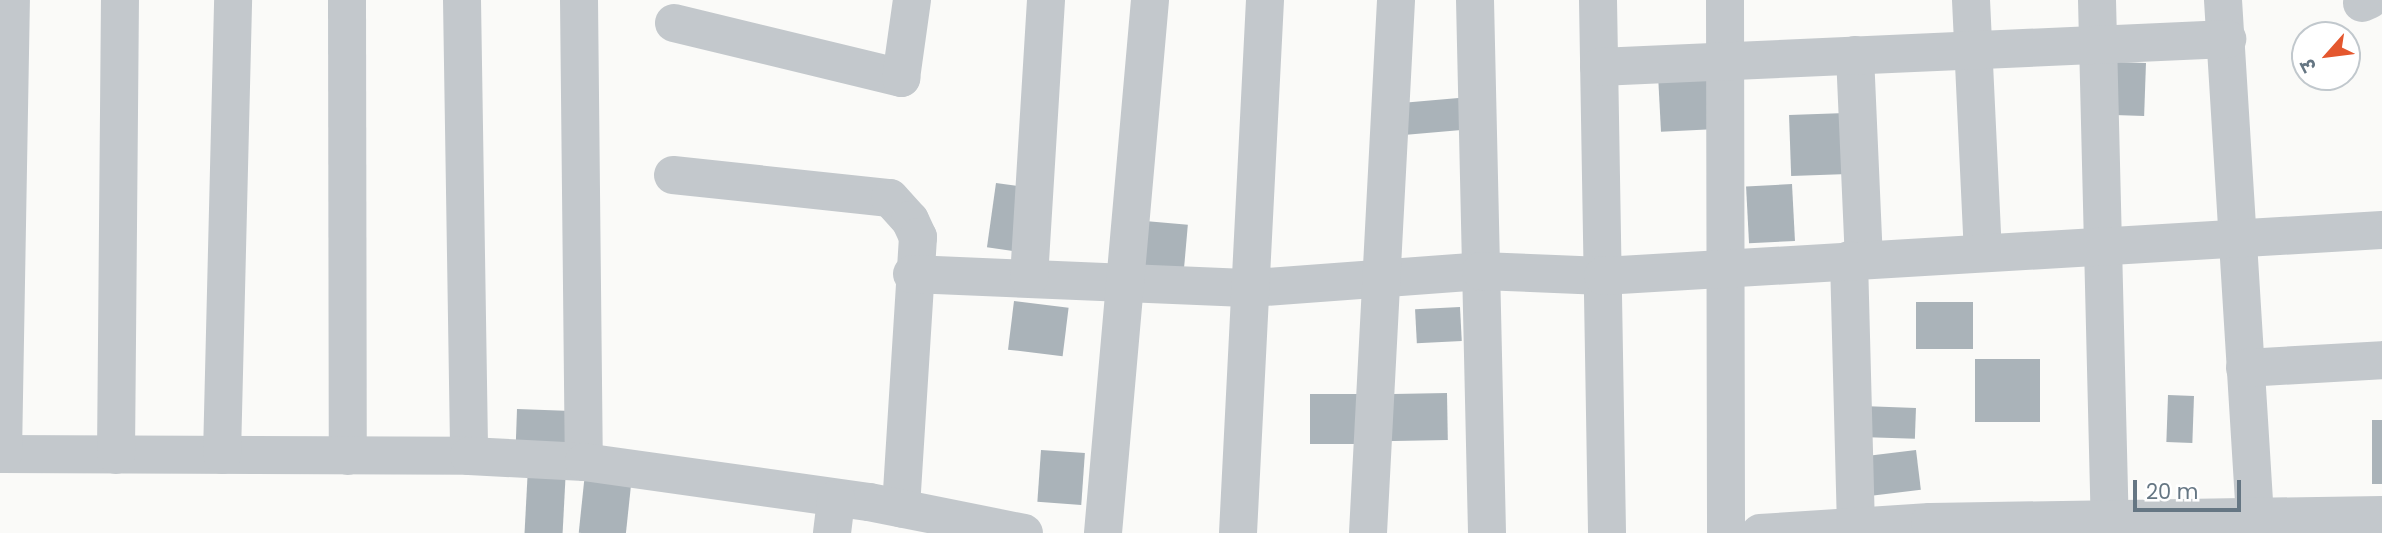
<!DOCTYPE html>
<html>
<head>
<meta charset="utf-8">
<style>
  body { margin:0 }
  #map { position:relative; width:2382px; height:533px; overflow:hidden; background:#fafaf8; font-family:Poppins,"Noto Sans Devanagari",sans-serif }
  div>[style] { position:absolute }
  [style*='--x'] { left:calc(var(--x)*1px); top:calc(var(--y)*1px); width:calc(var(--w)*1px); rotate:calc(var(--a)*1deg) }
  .building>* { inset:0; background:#aab3b9; transform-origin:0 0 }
  .minor>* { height:38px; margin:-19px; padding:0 19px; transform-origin:19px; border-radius:19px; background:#c3c8cc }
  span { translate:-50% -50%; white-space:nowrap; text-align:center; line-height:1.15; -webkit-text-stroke:7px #fff; paint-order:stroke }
  .north { position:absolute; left:2291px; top:21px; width:70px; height:70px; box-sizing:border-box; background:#fff; border:2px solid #c1c8cd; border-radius:50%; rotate:242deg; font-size:19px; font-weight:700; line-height:28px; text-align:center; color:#657683 }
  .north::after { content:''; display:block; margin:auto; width:24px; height:32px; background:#e4572e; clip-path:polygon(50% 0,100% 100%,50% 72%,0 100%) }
  .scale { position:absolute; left:2133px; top:480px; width:108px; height:32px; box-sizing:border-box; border:4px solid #657683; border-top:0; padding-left:9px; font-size:21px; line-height:24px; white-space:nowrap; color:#657683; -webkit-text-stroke:5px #fff; paint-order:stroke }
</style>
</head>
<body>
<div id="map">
  <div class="building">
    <div style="left:2116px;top:62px;width:30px;height:53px;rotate:2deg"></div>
    <div style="left:1714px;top:73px;width:56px;height:56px;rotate:87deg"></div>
    <div style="left:1470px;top:97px;width:32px;height:75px;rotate:85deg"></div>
    <div style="left:1846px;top:113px;width:61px;height:57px;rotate:88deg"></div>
    <div style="left:996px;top:183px;width:37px;height:65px;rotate:8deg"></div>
    <div style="left:1792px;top:184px;width:57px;height:46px;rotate:87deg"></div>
    <div style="left:1145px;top:221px;width:43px;height:46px;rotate:5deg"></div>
    <div style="left:1014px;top:301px;width:55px;height:49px;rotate:7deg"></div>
    <div style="left:1916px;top:302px;width:57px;height:47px"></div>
    <div style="left:1460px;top:307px;width:34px;height:45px;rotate:87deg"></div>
    <div style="left:1975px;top:359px;width:65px;height:63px"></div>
    <div style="left:1447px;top:393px;width:47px;height:67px;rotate:89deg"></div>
    <div style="left:1310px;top:394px;width:57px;height:50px"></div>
    <div style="left:2168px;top:395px;width:26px;height:47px;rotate:2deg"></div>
    <div style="left:1862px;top:406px;width:54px;height:31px;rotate:2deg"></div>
    <div style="left:517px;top:409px;width:55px;height:34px;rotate:2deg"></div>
    <div style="left:2372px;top:420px;width:10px;height:64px"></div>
    <div style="left:1041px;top:450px;width:44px;height:52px;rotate:4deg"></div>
    <div style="left:1916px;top:450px;width:40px;height:56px;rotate:83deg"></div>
    <div style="left:528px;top:467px;width:38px;height:66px;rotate:3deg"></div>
    <div style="left:585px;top:473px;width:47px;height:60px;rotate:6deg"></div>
  </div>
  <div class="minor">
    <div style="--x:347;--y:0;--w:456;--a:89.9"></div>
    <div style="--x:462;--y:0;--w:456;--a:89.1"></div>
    <div style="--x:579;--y:0;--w:462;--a:89.4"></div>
    <div style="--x:1475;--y:0;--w:533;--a:88.71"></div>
    <div style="--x:1598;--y:0;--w:533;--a:89.03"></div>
    <div style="--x:1725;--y:0;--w:533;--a:89.89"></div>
    <div style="--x:1971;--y:0;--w:252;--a:87.3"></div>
    <div style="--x:2097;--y:0;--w:533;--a:88.6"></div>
    <div style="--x:2223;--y:0;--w:534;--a:86.46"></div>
    <div style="--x:2362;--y:3;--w:8;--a:-23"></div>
    <div style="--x:674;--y:23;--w:234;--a:13.6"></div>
    <div style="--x:901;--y:78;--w:79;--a:-82"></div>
    <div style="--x:1855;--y:55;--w:204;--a:87.5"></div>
    <div style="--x:1599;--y:67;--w:629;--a:-2.55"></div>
    <div style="--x:673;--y:175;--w:218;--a:6.1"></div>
    <div style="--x:890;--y:198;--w:30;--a:48"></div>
    <div style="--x:910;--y:220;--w:19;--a:65"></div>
    <div style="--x:918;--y:237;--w:272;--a:93.6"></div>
    <div style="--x:1849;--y:260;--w:273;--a:88.5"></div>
    <div style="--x:912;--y:274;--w:340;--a:2.4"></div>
    <div style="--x:1252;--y:288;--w:230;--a:-4.2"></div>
    <div style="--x:1481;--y:271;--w:122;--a:2.3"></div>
    <div style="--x:1603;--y:276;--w:780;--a:-3.38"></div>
    <div style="--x:1029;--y:278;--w:279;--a:-86.5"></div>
    <div style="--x:2245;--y:368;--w:137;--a:-3.3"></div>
    <div style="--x:0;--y:454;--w:469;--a:0.2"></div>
    <div style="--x:469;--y:456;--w:115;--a:3"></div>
    <div style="--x:584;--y:462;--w:288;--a:8"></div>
    <div style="--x:869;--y:502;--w:158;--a:11.3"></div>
    <div style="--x:3;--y:454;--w:454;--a:-89"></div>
    <div style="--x:116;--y:455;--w:455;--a:-89.5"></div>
    <div style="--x:222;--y:455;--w:455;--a:-88.6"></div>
    <div style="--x:832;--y:533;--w:34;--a:-83"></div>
    <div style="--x:1103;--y:533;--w:535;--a:-84.96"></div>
    <div style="--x:1238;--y:533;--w:534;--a:-87.1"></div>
    <div style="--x:1368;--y:533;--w:534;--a:-86.99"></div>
    <div style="--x:1760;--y:533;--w:170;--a:-3.7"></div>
    <div style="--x:1930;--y:522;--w:452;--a:-0.9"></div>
  </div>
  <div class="north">उ</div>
  <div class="scale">20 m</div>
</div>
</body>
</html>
